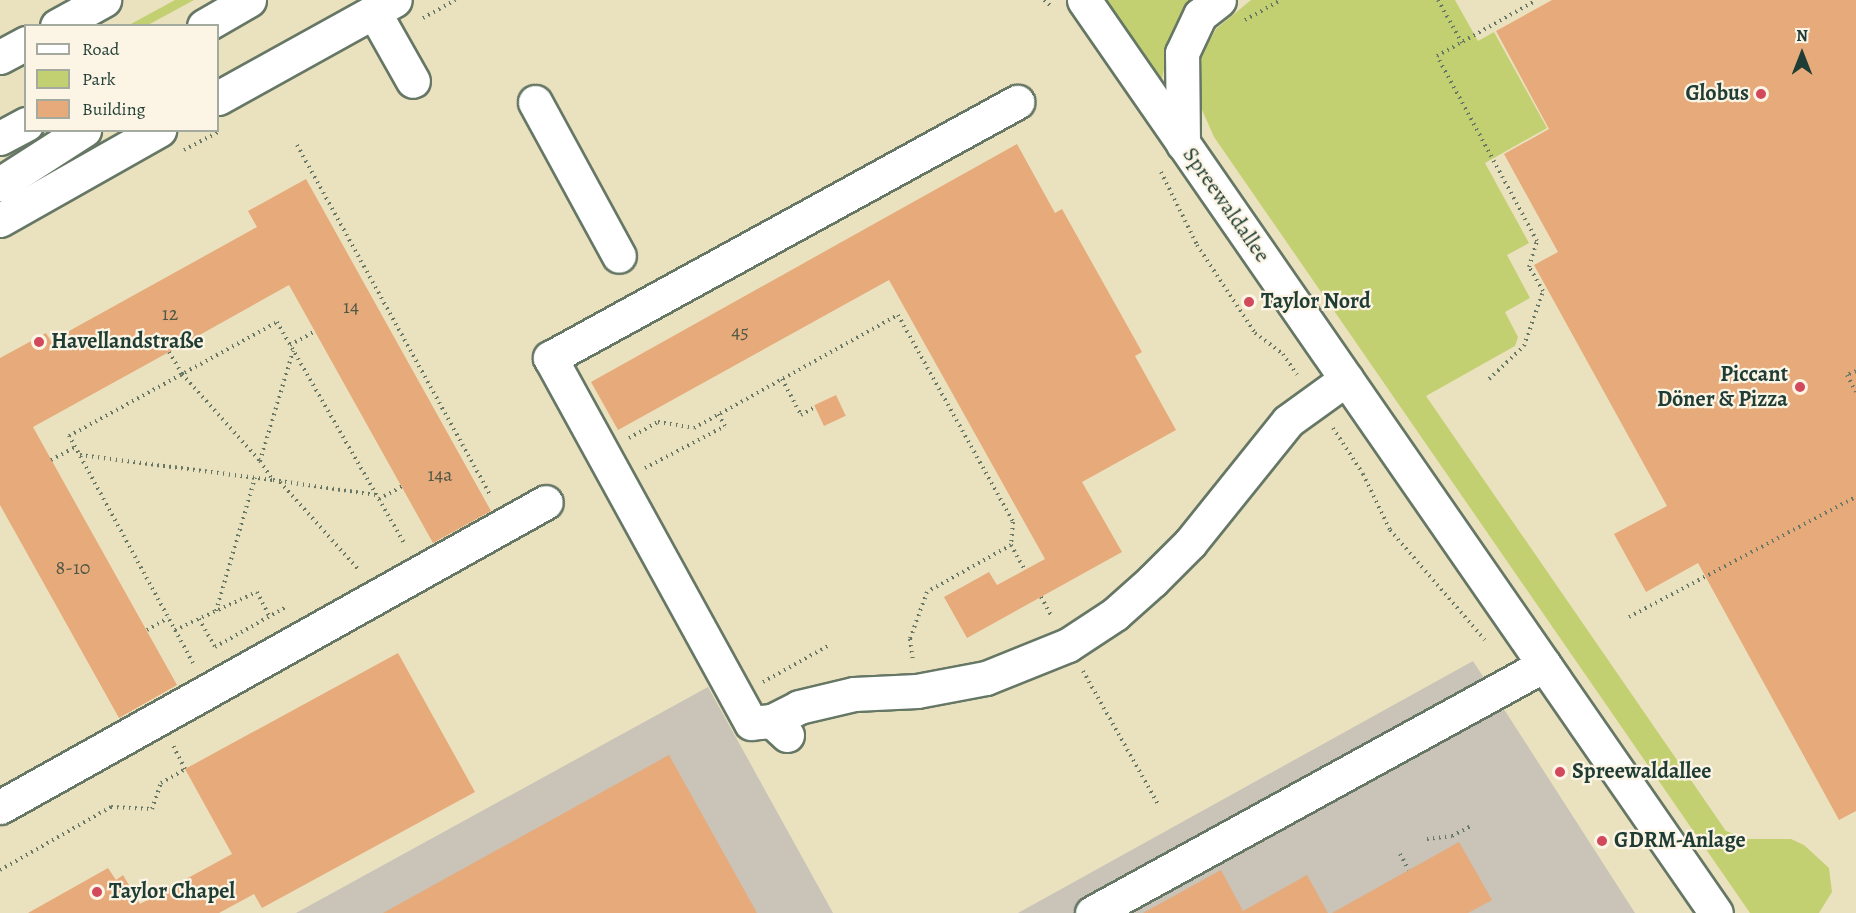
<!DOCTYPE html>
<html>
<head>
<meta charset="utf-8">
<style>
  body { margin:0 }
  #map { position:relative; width:1856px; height:913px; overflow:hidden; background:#eae2bf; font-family:Alegreya,serif }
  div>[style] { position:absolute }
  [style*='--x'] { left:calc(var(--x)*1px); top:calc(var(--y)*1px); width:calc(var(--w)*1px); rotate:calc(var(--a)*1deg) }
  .industrial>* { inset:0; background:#c9c3b8 }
  .green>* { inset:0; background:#c3d072 }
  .building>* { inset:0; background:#e7aa7b; transform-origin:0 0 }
  .path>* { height:4px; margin-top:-2px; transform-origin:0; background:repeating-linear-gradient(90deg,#667765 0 1.5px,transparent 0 6px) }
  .roads { filter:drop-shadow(2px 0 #667765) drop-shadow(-2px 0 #667765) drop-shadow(0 2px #667765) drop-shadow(0 -2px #667765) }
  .minor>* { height:33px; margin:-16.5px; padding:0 16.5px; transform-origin:16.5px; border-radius:16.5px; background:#fff }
  .highway>* { height:33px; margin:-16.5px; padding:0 16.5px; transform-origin:16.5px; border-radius:16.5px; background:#fff }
  .dots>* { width:16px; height:16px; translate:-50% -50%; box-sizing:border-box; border:3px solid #fcf5e5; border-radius:50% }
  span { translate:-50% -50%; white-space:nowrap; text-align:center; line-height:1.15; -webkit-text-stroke:4.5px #fcf5e5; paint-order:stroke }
  .number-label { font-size:20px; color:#515846 }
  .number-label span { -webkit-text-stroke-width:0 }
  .poi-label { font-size:22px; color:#1f3d34; font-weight:700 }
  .right { translate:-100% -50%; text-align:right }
  .left { translate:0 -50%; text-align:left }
  .street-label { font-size:22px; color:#1f3d34 }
  .legend { position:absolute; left:24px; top:24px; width:195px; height:108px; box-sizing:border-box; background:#fcf5e5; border:2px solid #a4ab9e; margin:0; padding:8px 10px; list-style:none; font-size:18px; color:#1f3d34 }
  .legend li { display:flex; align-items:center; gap:12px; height:30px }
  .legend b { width:30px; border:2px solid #a4ab9e }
  .north { position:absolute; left:1772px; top:24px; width:60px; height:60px; -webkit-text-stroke:4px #fcf5e5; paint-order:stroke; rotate:0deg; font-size:16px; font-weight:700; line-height:24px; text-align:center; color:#1f3d34 }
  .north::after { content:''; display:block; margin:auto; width:21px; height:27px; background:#1f3d34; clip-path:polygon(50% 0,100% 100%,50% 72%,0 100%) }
</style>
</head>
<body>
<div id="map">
  <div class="industrial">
    <div style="clip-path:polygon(1473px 661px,1635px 913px,1018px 913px)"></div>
    <div style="clip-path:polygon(708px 687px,833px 913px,296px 913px)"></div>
  </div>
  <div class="green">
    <div style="clip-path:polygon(175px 0,194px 0,148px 25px,129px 25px)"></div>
    <div style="clip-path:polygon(1100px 0,1198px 0,1171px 35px,1162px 79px,1157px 81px)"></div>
    <div style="clip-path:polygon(1251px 0,1455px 0,1478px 41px,1494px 32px,1547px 128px,1485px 163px,1529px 243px,1507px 255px,1530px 298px,1505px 312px,1518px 337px,1515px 346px,1426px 396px,1726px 831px,1747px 839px,1791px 839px,1804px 845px,1829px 868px,1832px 892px,1819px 913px,1750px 913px,1214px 137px,1199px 103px,1201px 56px,1216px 29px)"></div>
  </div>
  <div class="building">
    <div style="clip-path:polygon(1552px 0,1856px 0,1856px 811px,1839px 820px,1698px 563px,1646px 592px,1614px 534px,1667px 506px,1534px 265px,1558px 252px,1504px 154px,1549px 129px,1496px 31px)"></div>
    <div style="clip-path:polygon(1017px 144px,1055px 213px,1062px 209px,1142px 352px,1135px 356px,1176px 430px,1082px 482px,1122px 552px,967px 638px,944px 597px,989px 572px,997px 585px,1045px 559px,889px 280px,618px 430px,591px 382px)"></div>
    <div style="clip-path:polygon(306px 179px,491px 511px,433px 543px,289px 285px,169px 352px,33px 427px,177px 685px,119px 718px,0 505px,0 358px,46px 333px,51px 341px,257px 227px,248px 211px)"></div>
    <div style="left:836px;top:395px;width:23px;height:24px;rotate:65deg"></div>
    <div style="clip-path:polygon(398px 653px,475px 792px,262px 908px,254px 894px,219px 913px,28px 913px,108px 868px,116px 880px,123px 875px,140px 904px,232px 854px,185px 769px)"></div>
    <div style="clip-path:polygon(669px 755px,757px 913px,383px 913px)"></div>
    <div style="clip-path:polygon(1459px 842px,1492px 900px,1468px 913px,1332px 913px)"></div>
    <div style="clip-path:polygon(1221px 870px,1243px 911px,1307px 875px,1328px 913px,1143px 913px)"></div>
  </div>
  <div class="path">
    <div style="--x:1044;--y:0;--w:11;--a:41"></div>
    <div style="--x:1438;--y:0;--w:49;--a:60.8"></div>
    <div style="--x:423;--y:18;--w:37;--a:-29"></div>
    <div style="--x:1245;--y:20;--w:41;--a:-29.1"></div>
    <div style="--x:297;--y:145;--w:401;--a:61.1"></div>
    <div style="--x:184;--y:150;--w:41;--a:-27.8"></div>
    <div style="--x:1161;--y:172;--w:81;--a:63.7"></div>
    <div style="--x:1197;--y:245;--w:105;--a:56.6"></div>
    <div style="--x:1255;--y:333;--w:35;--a:37"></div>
    <div style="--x:1283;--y:354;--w:25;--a:56"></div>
    <div style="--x:290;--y:345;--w:29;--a:-29"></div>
    <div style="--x:169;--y:352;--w:26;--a:59"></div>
    <div style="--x:182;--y:374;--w:117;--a:48.1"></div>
    <div style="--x:260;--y:461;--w:23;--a:56"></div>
    <div style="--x:273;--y:480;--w:104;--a:8.3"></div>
    <div style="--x:1856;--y:371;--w:10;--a:156"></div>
    <div style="--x:1847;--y:375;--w:19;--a:62"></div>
    <div style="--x:782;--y:379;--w:41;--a:62.2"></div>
    <div style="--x:801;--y:415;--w:14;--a:-30"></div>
    <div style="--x:1489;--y:379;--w:48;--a:-43.3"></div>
    <div style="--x:1524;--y:346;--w:58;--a:-70.9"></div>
    <div style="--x:1543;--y:291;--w:28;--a:-120"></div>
    <div style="--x:1529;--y:267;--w:27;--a:-73"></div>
    <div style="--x:1537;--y:241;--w:210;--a:-118.4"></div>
    <div style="--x:1437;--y:56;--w:112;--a:-29.3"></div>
    <div style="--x:1333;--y:428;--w:55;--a:56.9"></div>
    <div style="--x:1363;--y:474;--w:62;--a:64.3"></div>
    <div style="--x:1390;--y:530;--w:145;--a:49.2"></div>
    <div style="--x:629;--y:438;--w:33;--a:-29"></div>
    <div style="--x:658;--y:422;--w:36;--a:9"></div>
    <div style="--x:694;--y:428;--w:233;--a:-29"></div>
    <div style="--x:898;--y:315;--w:237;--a:60.9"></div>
    <div style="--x:1013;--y:522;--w:23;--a:95"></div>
    <div style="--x:1011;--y:545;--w:96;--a:150.8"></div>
    <div style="--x:927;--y:592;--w:50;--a:109.9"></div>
    <div style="--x:910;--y:639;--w:22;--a:82"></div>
    <div style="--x:80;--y:455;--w:194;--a:7.4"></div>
    <div style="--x:51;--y:460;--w:27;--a:-28"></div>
    <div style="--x:260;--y:461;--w:115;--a:-73.3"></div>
    <div style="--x:645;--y:468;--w:90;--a:-27.7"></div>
    <div style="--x:725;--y:426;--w:14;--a:-120"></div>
    <div style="--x:280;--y:482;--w:118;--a:48.1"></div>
    <div style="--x:379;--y:499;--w:26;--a:-29"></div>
    <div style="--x:1011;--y:545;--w:29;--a:61"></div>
    <div style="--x:1041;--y:597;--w:23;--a:61"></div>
    <div style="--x:216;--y:611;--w:139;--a:-73.7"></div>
    <div style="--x:1629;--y:617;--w:257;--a:-27.9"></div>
    <div style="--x:199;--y:619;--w:32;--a:60"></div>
    <div style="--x:215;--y:647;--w:81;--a:-29.4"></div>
    <div style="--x:147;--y:630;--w:24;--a:-30"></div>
    <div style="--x:175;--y:630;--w:90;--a:-24.9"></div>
    <div style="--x:257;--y:592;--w:27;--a:63"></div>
    <div style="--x:193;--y:663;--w:259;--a:-118.6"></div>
    <div style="--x:69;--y:436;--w:237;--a:-28.7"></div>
    <div style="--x:277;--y:322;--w:257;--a:60.1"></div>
    <div style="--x:1083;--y:671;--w:155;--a:60.6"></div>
    <div style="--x:763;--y:682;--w:74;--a:-29"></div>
    <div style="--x:1427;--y:839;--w:25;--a:-7"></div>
    <div style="--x:1452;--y:836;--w:21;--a:-28"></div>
    <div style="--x:1400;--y:854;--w:18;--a:61"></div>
    <div style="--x:0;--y:870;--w:128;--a:-29.6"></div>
    <div style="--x:111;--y:807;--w:41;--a:2.8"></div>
    <div style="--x:152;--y:809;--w:28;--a:-71"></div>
    <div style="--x:161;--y:783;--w:28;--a:-30"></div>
    <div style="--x:185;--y:769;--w:27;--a:-117"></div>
  </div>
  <div class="roads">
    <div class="minor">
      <div style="--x:1084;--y:0;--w:1110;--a:55.31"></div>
      <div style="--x:374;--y:12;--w:79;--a:60.5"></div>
      <div style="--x:218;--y:98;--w:202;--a:-29"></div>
      <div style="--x:535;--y:102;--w:175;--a:61.4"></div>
      <div style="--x:1183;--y:144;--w:91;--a:-90.6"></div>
      <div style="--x:1182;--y:53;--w:42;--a:-64.7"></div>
      <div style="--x:1200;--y:15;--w:24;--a:-38"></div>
      <div style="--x:0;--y:220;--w:183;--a:-29.5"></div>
      <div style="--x:772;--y:721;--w:30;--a:-27"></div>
      <div style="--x:799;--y:707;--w:57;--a:-13.3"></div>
      <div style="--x:854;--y:694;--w:63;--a:-2.7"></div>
      <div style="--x:917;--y:691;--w:70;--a:-10.7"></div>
      <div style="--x:986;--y:678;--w:88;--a:-21.9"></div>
      <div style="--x:1068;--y:645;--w:56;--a:-33.4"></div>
      <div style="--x:1115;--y:614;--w:50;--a:-41.7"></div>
      <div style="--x:1152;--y:581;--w:54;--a:-45"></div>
      <div style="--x:1190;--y:543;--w:156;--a:-51.2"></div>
      <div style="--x:1288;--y:421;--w:72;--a:-35.9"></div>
      <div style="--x:787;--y:735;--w:21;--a:-137"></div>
      <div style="--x:772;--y:721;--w:21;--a:175"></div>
      <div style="--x:751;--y:723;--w:417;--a:-118.8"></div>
      <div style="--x:550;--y:358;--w:533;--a:-28.73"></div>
      <div style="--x:0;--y:807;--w:625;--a:-29.19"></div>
      <div style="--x:1092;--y:913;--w:516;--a:-28.75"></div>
    </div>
    <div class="highway">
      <div style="--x:57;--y:26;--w:54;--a:-29"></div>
      <div style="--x:204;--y:26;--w:52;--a:-30"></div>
      <div style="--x:0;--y:57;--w:30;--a:-28"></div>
      <div style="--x:0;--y:138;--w:30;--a:-28"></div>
      <div style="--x:0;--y:184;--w:100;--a:-32.7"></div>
    </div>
  </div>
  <div class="dots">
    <div style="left:1761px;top:94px;background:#d1495b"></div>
    <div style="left:1249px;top:302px;background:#d1495b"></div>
    <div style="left:39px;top:342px;background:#d1495b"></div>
    <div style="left:1800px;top:387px;background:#d1495b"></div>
    <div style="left:1560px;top:772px;background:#d1495b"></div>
    <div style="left:1602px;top:841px;background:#d1495b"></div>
    <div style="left:97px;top:892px;background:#d1495b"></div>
  </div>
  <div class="number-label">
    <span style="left:351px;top:306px">14</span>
    <span style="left:170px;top:313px">12</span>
    <span style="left:740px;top:331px">45</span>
    <span style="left:440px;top:474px">14a</span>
    <span style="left:73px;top:567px">8-10</span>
  </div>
  <div class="poi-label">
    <span class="right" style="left:1749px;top:94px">Globus</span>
    <span class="left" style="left:1261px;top:302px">Taylor Nord</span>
    <span class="left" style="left:51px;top:342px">Havellandstraße</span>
    <span class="right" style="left:1788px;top:387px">Piccant<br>Döner &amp; Pizza</span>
    <span class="left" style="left:1572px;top:772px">Spreewaldallee</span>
    <span class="left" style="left:1614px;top:841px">GDRM-Anlage</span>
    <span class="left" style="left:109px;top:892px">Taylor Chapel</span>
  </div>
  <div class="street-label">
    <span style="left:1226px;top:205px;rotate:55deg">Spreewaldallee</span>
  </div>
  <ul class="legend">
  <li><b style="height:8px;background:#fff"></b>Road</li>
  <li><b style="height:16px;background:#c3d072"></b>Park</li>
  <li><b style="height:16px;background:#e7aa7b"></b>Building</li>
  </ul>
  <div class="north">N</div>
</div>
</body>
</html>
